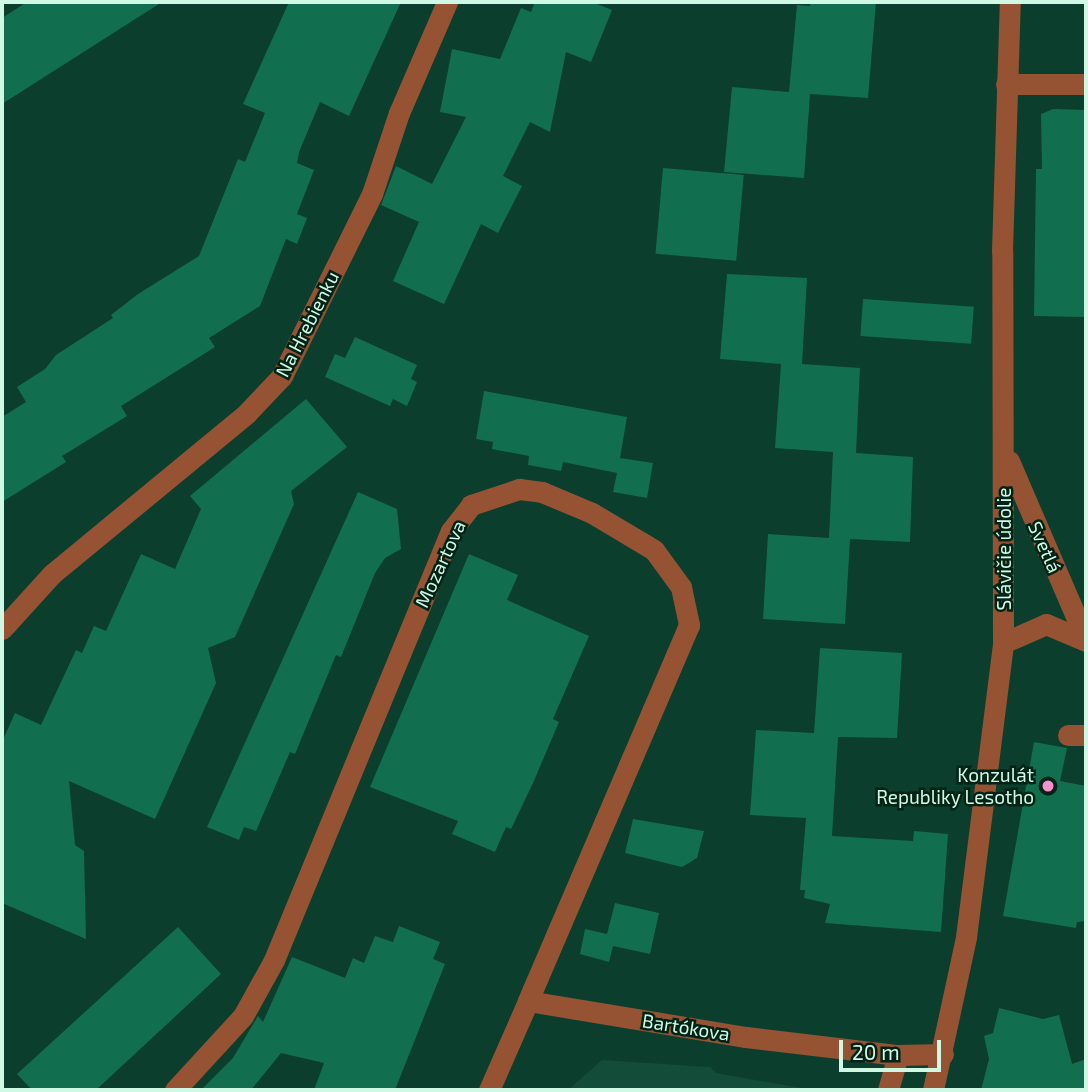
<!DOCTYPE html>
<html>
<head>
<meta charset="utf-8">
<style>
  body { margin:0 }
  #map { position:relative; width:1088px; height:1092px; overflow:hidden; background:#0b3e2c; font-family:"Exo 2",sans-serif }
  div>[style] { position:absolute }
  [style*='--x'] { left:calc(var(--x)*1px); top:calc(var(--y)*1px); width:calc(var(--w)*1px); rotate:calc(var(--a)*1deg) }
  .built>* { inset:0; background:#134c38 }
  .building>* { inset:0; background:#116f50; transform-origin:0 0 }
  .minor>* { height:21px; margin:-10.5px; padding:0 10.5px; transform-origin:10.5px; border-radius:10.5px; background:#955334 }
  .dots>* { width:19px; height:19px; translate:-50% -50%; box-sizing:border-box; border:4px solid #002315; border-radius:50% }
  span { translate:-50% -50%; white-space:nowrap; text-align:center; line-height:1.15; -webkit-text-stroke:5px #002315; paint-order:stroke }
  .street-label { font-size:19px; color:#cff9e5 }
  .poi-label { font-size:19px; color:#cff9e5 }
  .right { translate:-100% -50%; text-align:right }
  .frame { position:absolute; inset:0; border:4px solid #cff9e5; pointer-events:none }
  .scale { position:absolute; left:839px; top:1040px; width:102px; height:32px; box-sizing:border-box; border:4px solid #cff9e5; border-top:0; padding-left:9px; font-size:21px; line-height:24px; white-space:nowrap; color:#cff9e5; -webkit-text-stroke:5px #002315; paint-order:stroke }
</style>
</head>
<body>
<div id="map">
  <div class="built">
    <div style="clip-path:polygon(602px 1060px,710px 1067px,716px 1073px,813px 1090px,568px 1090px)"></div>
  </div>
  <div class="building">
    <div style="clip-path:polygon(27px 2px,162px 2px,2px 104px,2px 18px)"></div>
    <div style="clip-path:polygon(289px 2px,401px 2px,349px 116px,320px 102px,299px 152px,297px 163px,314px 170px,297px 214px,307px 218px,297px 244px,286px 239px,260px 306px,209px 338px,215px 347px,121px 406px,127px 416px,62px 456px,66px 462px,2px 502px,2px 417px,26px 402px,17px 387px,45px 369px,56px 355px,113px 318px,111px 315px,138px 294px,199px 256px,238px 159px,245px 162px,265px 113px,243px 104px)"></div>
    <div style="clip-path:polygon(535px 2px,592px 2px,612px 10px,591px 62px,566px 52px,550px 132px,530px 122px,503px 176px,522px 186px,498px 233px,481px 224px,444px 304px,393px 281px,419px 222px,381px 205px,396px 166px,432px 184px,466px 117px,440px 112px,452px 49px,500px 59px,521px 8px,531px 12px)"></div>
    <div style="clip-path:polygon(811px 2px,876px 2px,868px 98px,810px 94px,804px 178px,724px 172px,732px 87px,789px 92px,797px 5px,810px 6px)"></div>
    <div style="clip-path:polygon(1053px 109px,1086px 110px,1085px 317px,1034px 316px,1036px 169px,1042px 169px,1041px 114px)"></div>
    <div style="left:663px;top:168px;width:81px;height:86px;rotate:5deg"></div>
    <div style="clip-path:polygon(727px 274px,807px 278px,802px 364px,860px 368px,856px 453px,913px 457px,910px 542px,850px 539px,845px 624px,763px 619px,768px 534px,829px 538px,833px 452px,775px 448px,781px 364px,720px 359px)"></div>
    <div style="left:863px;top:299px;width:111px;height:37px;rotate:4deg"></div>
    <div style="clip-path:polygon(355px 337px,417px 365px,411px 379px,417px 382px,407px 406px,393px 399px,390px 406px,325px 377px,335px 354px,345px 358px)"></div>
    <div style="clip-path:polygon(484px 391px,627px 417px,620px 458px,653px 463px,647px 498px,613px 492px,617px 473px,563px 462px,561px 471px,528px 465px,529px 456px,492px 449px,493px 442px,476px 439px)"></div>
    <div style="clip-path:polygon(306px 399px,347px 447px,291px 491px,294px 504px,235px 637px,208px 648px,216px 683px,155px 819px,69px 781px,75px 845px,84px 851px,86px 939px,2px 903px,2px 742px,15px 713px,41px 725px,76px 650px,82px 653px,94px 626px,106px 631px,141px 554px,175px 569px,201px 509px,190px 496px)"></div>
    <div style="clip-path:polygon(358px 492px,397px 509px,401px 549px,385px 558px,375px 573px,341px 657px,336px 655px,295px 754px,290px 752px,256px 831px,244px 827px,239px 840px,207px 827px)"></div>
    <div style="clip-path:polygon(469px 554px,518px 575px,507px 600px,589px 636px,553px 719px,559px 722px,533px 783px,511px 829px,506px 827px,495px 852px,452px 834px,458px 821px,370px 787px)"></div>
    <div style="clip-path:polygon(820px 648px,902px 653px,897px 738px,838px 737px,832px 836px,913px 841px,914px 831px,948px 834px,941px 932px,825px 923px,830px 904px,804px 898px,805px 890px,800px 890px,806px 818px,750px 815px,756px 730px,814px 733px)"></div>
    <div style="clip-path:polygon(1034px 742px,1067px 748px,1060px 781px,1086px 786px,1086px 921px,1077px 922px,1076px 928px,1003px 916px)"></div>
    <div style="clip-path:polygon(633px 819px,704px 831px,697px 858px,682px 867px,625px 853px)"></div>
    <div style="clip-path:polygon(615px 903px,659px 913px,650px 954px,613px 946px,609px 962px,580px 954px,585px 929px,607px 934px)"></div>
    <div style="clip-path:polygon(399px 926px,440px 942px,433px 959px,445px 964px,395px 1090px,314px 1090px,324px 1063px,281px 1053px,251px 1090px,201px 1090px,233px 1058px,258px 1016px,263px 1022px,292px 957px,345px 978px,353px 958px,364px 963px,375px 936px,393px 942px)"></div>
    <div style="clip-path:polygon(178px 927px,221px 974px,96px 1090px,32px 1090px,17px 1074px)"></div>
    <div style="clip-path:polygon(999px 1008px,1043px 1019px,1059px 1015px,1072px 1064px,1086px 1059px,1086px 1090px,981px 1090px,989px 1059px,984px 1036px,993px 1033px)"></div>
  </div>
  <div class="minor">
    <div style="--x:1006;--y:84;--w:80;--a:0"></div>
    <div style="--x:1009;--y:461;--w:195;--a:66.7"></div>
    <div style="--x:2;--y:629;--w:74;--a:-47.7"></div>
    <div style="--x:52;--y:574;--w:253;--a:-39.5"></div>
    <div style="--x:247;--y:413;--w:51;--a:-46.6"></div>
    <div style="--x:282;--y:376;--w:203;--a:-63.7"></div>
    <div style="--x:372;--y:194;--w:85;--a:-71.6"></div>
    <div style="--x:399;--y:113;--w:121;--a:-66.6"></div>
    <div style="--x:1003;--y:643;--w:47;--a:-23.8"></div>
    <div style="--x:1046;--y:624;--w:43;--a:23"></div>
    <div style="--x:1068;--y:735;--w:18;--a:0"></div>
    <div style="--x:175;--y:1090;--w:100;--a:-47.4"></div>
    <div style="--x:243;--y:1016;--w:64;--a:-61"></div>
    <div style="--x:274;--y:960;--w:464;--a:-67.6"></div>
    <div style="--x:451;--y:531;--w:33;--a:-52"></div>
    <div style="--x:471;--y:505;--w:51;--a:-18.4"></div>
    <div style="--x:519;--y:489;--w:23;--a:7"></div>
    <div style="--x:542;--y:492;--w:54;--a:22.8"></div>
    <div style="--x:592;--y:513;--w:72;--a:30.8"></div>
    <div style="--x:654;--y:550;--w:46;--a:53.9"></div>
    <div style="--x:681;--y:587;--w:39;--a:78"></div>
    <div style="--x:689;--y:625;--w:409;--a:113.2"></div>
    <div style="--x:489;--y:1090;--w:97;--a:-66.3"></div>
    <div style="--x:528;--y:1001;--w:221;--a:9.4"></div>
    <div style="--x:746;--y:1037;--w:153;--a:6.8"></div>
    <div style="--x:898;--y:1055;--w:45;--a:-1.3"></div>
    <div style="--x:888;--y:1090;--w:36;--a:-74"></div>
    <div style="--x:933;--y:1090;--w:157;--a:-77.8"></div>
    <div style="--x:966;--y:937;--w:296;--a:-82.8"></div>
    <div style="--x:1003;--y:643;--w:392;--a:-90.1"></div>
    <div style="--x:1002;--y:251;--w:249;--a:-88.2"></div>
  </div>
  <div class="dots">
    <div style="left:1048px;top:786px;background:#f790cd"></div>
  </div>
  <div class="street-label">
    <span style="left:307px;top:324px;rotate:-63deg">Na Hrebienku</span>
    <span style="left:1045px;top:547px;rotate:66deg">Svetlá</span>
    <span style="left:1004px;top:549px;rotate:-90deg">Slávičie údolie</span>
    <span style="left:440px;top:564px;rotate:-65deg">Mozartova</span>
    <span style="left:686px;top:1027px;rotate:9deg">Bartókova</span>
  </div>
  <div class="poi-label">
    <span class="right" style="left:1034px;top:786px">Konzulát<br>Republiky Lesotho</span>
  </div>
  <div class="frame"></div>
  <div class="scale">20 m</div>
</div>
</body>
</html>
